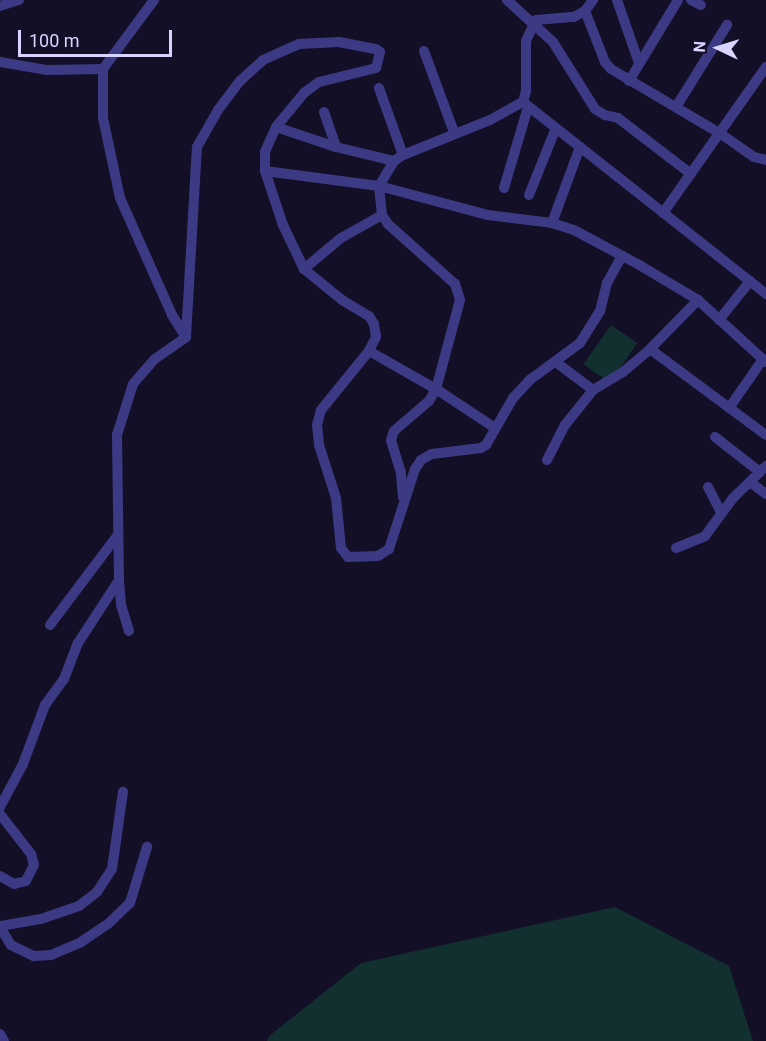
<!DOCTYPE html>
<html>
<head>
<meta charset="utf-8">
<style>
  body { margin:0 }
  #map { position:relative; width:766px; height:1041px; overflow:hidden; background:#130f26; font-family:Roboto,sans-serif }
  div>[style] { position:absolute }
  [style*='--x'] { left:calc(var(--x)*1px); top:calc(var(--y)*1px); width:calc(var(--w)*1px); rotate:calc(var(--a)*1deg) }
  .green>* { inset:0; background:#12302f; transform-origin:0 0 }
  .minor>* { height:10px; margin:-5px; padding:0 5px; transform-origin:5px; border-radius:5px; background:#3d3a85 }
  span { translate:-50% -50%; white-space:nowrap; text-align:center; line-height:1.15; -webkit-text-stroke:6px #130f26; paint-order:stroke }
  .north { position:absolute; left:688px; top:18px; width:60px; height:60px; -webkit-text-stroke:4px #130f26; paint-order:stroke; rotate:274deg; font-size:16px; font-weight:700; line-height:24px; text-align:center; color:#d9d4ff }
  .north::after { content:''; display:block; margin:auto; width:21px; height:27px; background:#d9d4ff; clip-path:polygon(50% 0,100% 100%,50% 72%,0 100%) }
  .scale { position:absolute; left:18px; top:30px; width:154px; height:27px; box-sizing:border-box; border:3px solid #d9d4ff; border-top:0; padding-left:8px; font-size:18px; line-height:21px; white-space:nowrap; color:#d9d4ff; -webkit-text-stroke:4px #130f26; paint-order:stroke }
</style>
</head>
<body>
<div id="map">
  <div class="green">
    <div style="left:611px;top:325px;width:32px;height:48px;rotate:35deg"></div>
    <div style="clip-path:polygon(615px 907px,729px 966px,753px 1041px,267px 1041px,269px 1036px,361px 963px)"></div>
  </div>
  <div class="minor">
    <div style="--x:154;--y:0;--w:86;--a:126.5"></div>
    <div style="--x:103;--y:69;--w:49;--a:90"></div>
    <div style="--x:103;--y:118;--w:82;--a:78"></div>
    <div style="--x:120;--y:198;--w:128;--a:66"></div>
    <div style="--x:172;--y:315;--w:26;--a:58"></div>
    <div style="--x:507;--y:0;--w:62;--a:42.4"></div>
    <div style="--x:553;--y:42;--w:79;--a:57.9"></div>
    <div style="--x:595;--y:109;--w:12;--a:31"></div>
    <div style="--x:605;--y:115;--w:13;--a:13"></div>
    <div style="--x:618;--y:118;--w:92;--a:37.5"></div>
    <div style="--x:617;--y:0;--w:67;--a:70.8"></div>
    <div style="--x:691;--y:0;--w:11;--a:27"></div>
    <div style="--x:0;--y:6;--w:20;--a:-18"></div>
    <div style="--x:585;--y:11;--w:55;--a:68.6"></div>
    <div style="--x:605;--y:62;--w:9;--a:49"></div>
    <div style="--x:611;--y:69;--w:128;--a:30.6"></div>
    <div style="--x:721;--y:134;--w:40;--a:34.9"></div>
    <div style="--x:754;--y:157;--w:12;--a:14"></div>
    <div style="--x:424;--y:51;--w:86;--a:69.7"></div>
    <div style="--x:0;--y:62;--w:48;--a:9.7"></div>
    <div style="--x:47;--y:70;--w:56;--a:-1"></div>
    <div style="--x:629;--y:81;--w:95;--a:-58.8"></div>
    <div style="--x:379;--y:88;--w:71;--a:70.3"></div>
    <div style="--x:523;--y:102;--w:310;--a:38.3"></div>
    <div style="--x:676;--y:107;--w:97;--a:-58.1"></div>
    <div style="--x:324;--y:112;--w:37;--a:71"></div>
    <div style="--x:276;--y:127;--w:63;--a:18.4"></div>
    <div style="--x:336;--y:147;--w:60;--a:13.6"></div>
    <div style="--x:265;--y:171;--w:115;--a:7.5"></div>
    <div style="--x:379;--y:186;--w:113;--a:14.9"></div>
    <div style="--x:488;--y:215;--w:64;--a:7.1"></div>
    <div style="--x:552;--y:223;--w:23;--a:18"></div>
    <div style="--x:574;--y:230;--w:76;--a:28.2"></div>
    <div style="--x:641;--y:266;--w:66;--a:30.8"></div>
    <div style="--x:698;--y:300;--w:92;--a:42.4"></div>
    <div style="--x:504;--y:188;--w:84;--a:-73.5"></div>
    <div style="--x:529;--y:195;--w:72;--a:-68.1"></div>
    <div style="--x:663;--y:213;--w:179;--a:-54.8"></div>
    <div style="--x:552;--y:223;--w:81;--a:-69.8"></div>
    <div style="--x:304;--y:269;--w:48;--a:-40"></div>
    <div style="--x:341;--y:238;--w:47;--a:-29.3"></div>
    <div style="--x:719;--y:320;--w:50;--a:-51.5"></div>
    <div style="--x:186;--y:337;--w:190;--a:-86.7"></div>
    <div style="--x:197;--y:147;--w:43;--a:-60.4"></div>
    <div style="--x:218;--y:110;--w:36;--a:-53"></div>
    <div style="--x:240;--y:81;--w:31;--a:-42"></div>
    <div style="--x:263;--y:60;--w:39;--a:-24"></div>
    <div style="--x:299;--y:44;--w:40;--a:-2.9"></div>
    <div style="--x:339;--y:42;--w:38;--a:11"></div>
    <div style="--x:376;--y:49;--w:5;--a:37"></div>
    <div style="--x:380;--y:52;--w:16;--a:104"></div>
    <div style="--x:376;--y:68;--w:59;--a:166.2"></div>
    <div style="--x:319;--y:82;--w:19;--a:144"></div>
    <div style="--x:304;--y:93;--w:44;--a:129.5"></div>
    <div style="--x:276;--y:127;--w:27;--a:114"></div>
    <div style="--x:265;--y:152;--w:19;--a:90"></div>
    <div style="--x:265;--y:171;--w:57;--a:71.6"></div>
    <div style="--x:283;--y:225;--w:49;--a:64.5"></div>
    <div style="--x:304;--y:269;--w:49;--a:39.2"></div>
    <div style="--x:342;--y:300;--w:31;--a:31"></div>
    <div style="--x:369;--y:316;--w:9;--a:58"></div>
    <div style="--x:374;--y:324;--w:13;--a:81"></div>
    <div style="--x:376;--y:337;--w:16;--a:117"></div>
    <div style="--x:369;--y:351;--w:76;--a:129.1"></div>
    <div style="--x:321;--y:410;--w:16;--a:105"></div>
    <div style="--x:317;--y:425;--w:20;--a:84"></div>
    <div style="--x:319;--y:445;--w:56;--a:72.2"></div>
    <div style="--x:336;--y:498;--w:50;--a:84.3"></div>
    <div style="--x:341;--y:548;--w:11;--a:52"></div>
    <div style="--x:348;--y:557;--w:30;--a:-2"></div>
    <div style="--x:378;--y:556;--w:13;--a:-32"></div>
    <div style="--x:389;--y:549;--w:84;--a:-72"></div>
    <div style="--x:415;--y:469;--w:11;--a:-56"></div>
    <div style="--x:421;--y:460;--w:13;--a:-29"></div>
    <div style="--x:432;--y:454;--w:49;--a:-7"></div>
    <div style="--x:481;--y:448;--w:6;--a:-31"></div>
    <div style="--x:486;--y:445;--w:54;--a:-60.1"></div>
    <div style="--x:513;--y:398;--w:26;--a:-47"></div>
    <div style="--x:531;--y:379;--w:61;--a:-36.3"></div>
    <div style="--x:580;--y:343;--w:38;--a:-58"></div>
    <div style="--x:600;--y:311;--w:29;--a:-76"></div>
    <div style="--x:607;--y:283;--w:31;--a:-61"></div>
    <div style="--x:650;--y:349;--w:144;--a:36.6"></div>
    <div style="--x:369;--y:351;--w:77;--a:29.6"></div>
    <div style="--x:436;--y:389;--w:71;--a:33.5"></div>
    <div style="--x:557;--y:363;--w:45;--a:36.9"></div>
    <div style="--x:729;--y:408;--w:60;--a:-55.2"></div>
    <div style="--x:715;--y:437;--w:57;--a:37.9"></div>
    <div style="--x:547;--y:460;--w:39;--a:-63"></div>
    <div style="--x:565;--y:425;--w:45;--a:-51.3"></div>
    <div style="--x:593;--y:390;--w:35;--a:-31"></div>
    <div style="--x:623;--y:372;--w:35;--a:-40"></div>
    <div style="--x:650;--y:349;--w:69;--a:-45.6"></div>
    <div style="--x:750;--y:482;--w:20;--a:37"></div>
    <div style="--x:708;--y:487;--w:29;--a:63"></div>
    <div style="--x:403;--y:497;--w:24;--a:-95"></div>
    <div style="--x:401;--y:473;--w:34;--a:-107"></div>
    <div style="--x:391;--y:440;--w:9;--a:-72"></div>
    <div style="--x:394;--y:431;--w:46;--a:-40.6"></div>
    <div style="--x:429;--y:401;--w:14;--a:-60"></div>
    <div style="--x:436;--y:389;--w:92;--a:-74.9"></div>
    <div style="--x:460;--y:300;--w:17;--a:-107"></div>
    <div style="--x:455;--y:284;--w:90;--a:-138.2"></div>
    <div style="--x:388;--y:224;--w:11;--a:-124"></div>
    <div style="--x:382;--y:215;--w:29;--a:-96"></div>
    <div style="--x:379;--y:186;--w:29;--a:-59"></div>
    <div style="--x:394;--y:161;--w:11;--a:-34"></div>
    <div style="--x:403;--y:155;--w:94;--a:-21.9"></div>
    <div style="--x:490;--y:120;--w:38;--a:-29"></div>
    <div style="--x:523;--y:102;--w:11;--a:-75"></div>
    <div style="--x:526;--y:91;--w:50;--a:-90"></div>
    <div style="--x:526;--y:41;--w:23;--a:-65"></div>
    <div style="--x:536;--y:20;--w:38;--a:-5"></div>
    <div style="--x:574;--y:17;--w:13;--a:-29"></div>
    <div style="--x:585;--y:11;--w:14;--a:-54"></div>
    <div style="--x:676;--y:548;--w:31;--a:-22"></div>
    <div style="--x:705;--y:536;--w:47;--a:-53.6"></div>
    <div style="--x:733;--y:498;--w:46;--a:-44.1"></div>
    <div style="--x:50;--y:625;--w:111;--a:-53"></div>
    <div style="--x:129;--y:631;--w:28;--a:-107"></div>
    <div style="--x:121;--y:604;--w:24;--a:-95"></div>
    <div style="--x:119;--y:580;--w:145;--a:-90.8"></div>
    <div style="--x:117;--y:435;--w:53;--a:-72.6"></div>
    <div style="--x:133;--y:384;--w:33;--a:-49"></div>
    <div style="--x:155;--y:359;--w:38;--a:-35"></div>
    <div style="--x:0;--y:807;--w:49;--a:-61.9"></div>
    <div style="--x:23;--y:764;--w:63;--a:-69.6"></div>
    <div style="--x:45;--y:705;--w:32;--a:-54"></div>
    <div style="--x:64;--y:679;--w:39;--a:-69"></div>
    <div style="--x:78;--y:643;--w:75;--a:-56.9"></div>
    <div style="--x:0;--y:814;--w:51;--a:52.2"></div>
    <div style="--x:31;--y:854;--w:11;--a:75"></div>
    <div style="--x:34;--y:865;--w:18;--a:117"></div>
    <div style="--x:26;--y:881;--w:12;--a:166"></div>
    <div style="--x:14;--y:884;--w:16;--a:-150"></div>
    <div style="--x:0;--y:926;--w:42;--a:-9.7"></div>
    <div style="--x:41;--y:919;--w:40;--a:-18.9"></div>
    <div style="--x:79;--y:906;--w:23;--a:-38"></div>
    <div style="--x:97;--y:892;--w:27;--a:-57"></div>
    <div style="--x:112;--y:869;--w:78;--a:-81.9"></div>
    <div style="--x:0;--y:927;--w:21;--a:59"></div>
    <div style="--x:11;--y:945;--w:25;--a:26"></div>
    <div style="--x:34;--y:956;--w:17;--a:-3"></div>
    <div style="--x:51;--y:955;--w:33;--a:-23"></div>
    <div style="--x:81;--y:942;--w:32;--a:-34"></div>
    <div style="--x:108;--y:924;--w:30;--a:-44"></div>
    <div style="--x:130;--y:903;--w:59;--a:-73.1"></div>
    <div style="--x:0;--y:1034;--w:8;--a:60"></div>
  </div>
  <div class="north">N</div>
  <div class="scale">100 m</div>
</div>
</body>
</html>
